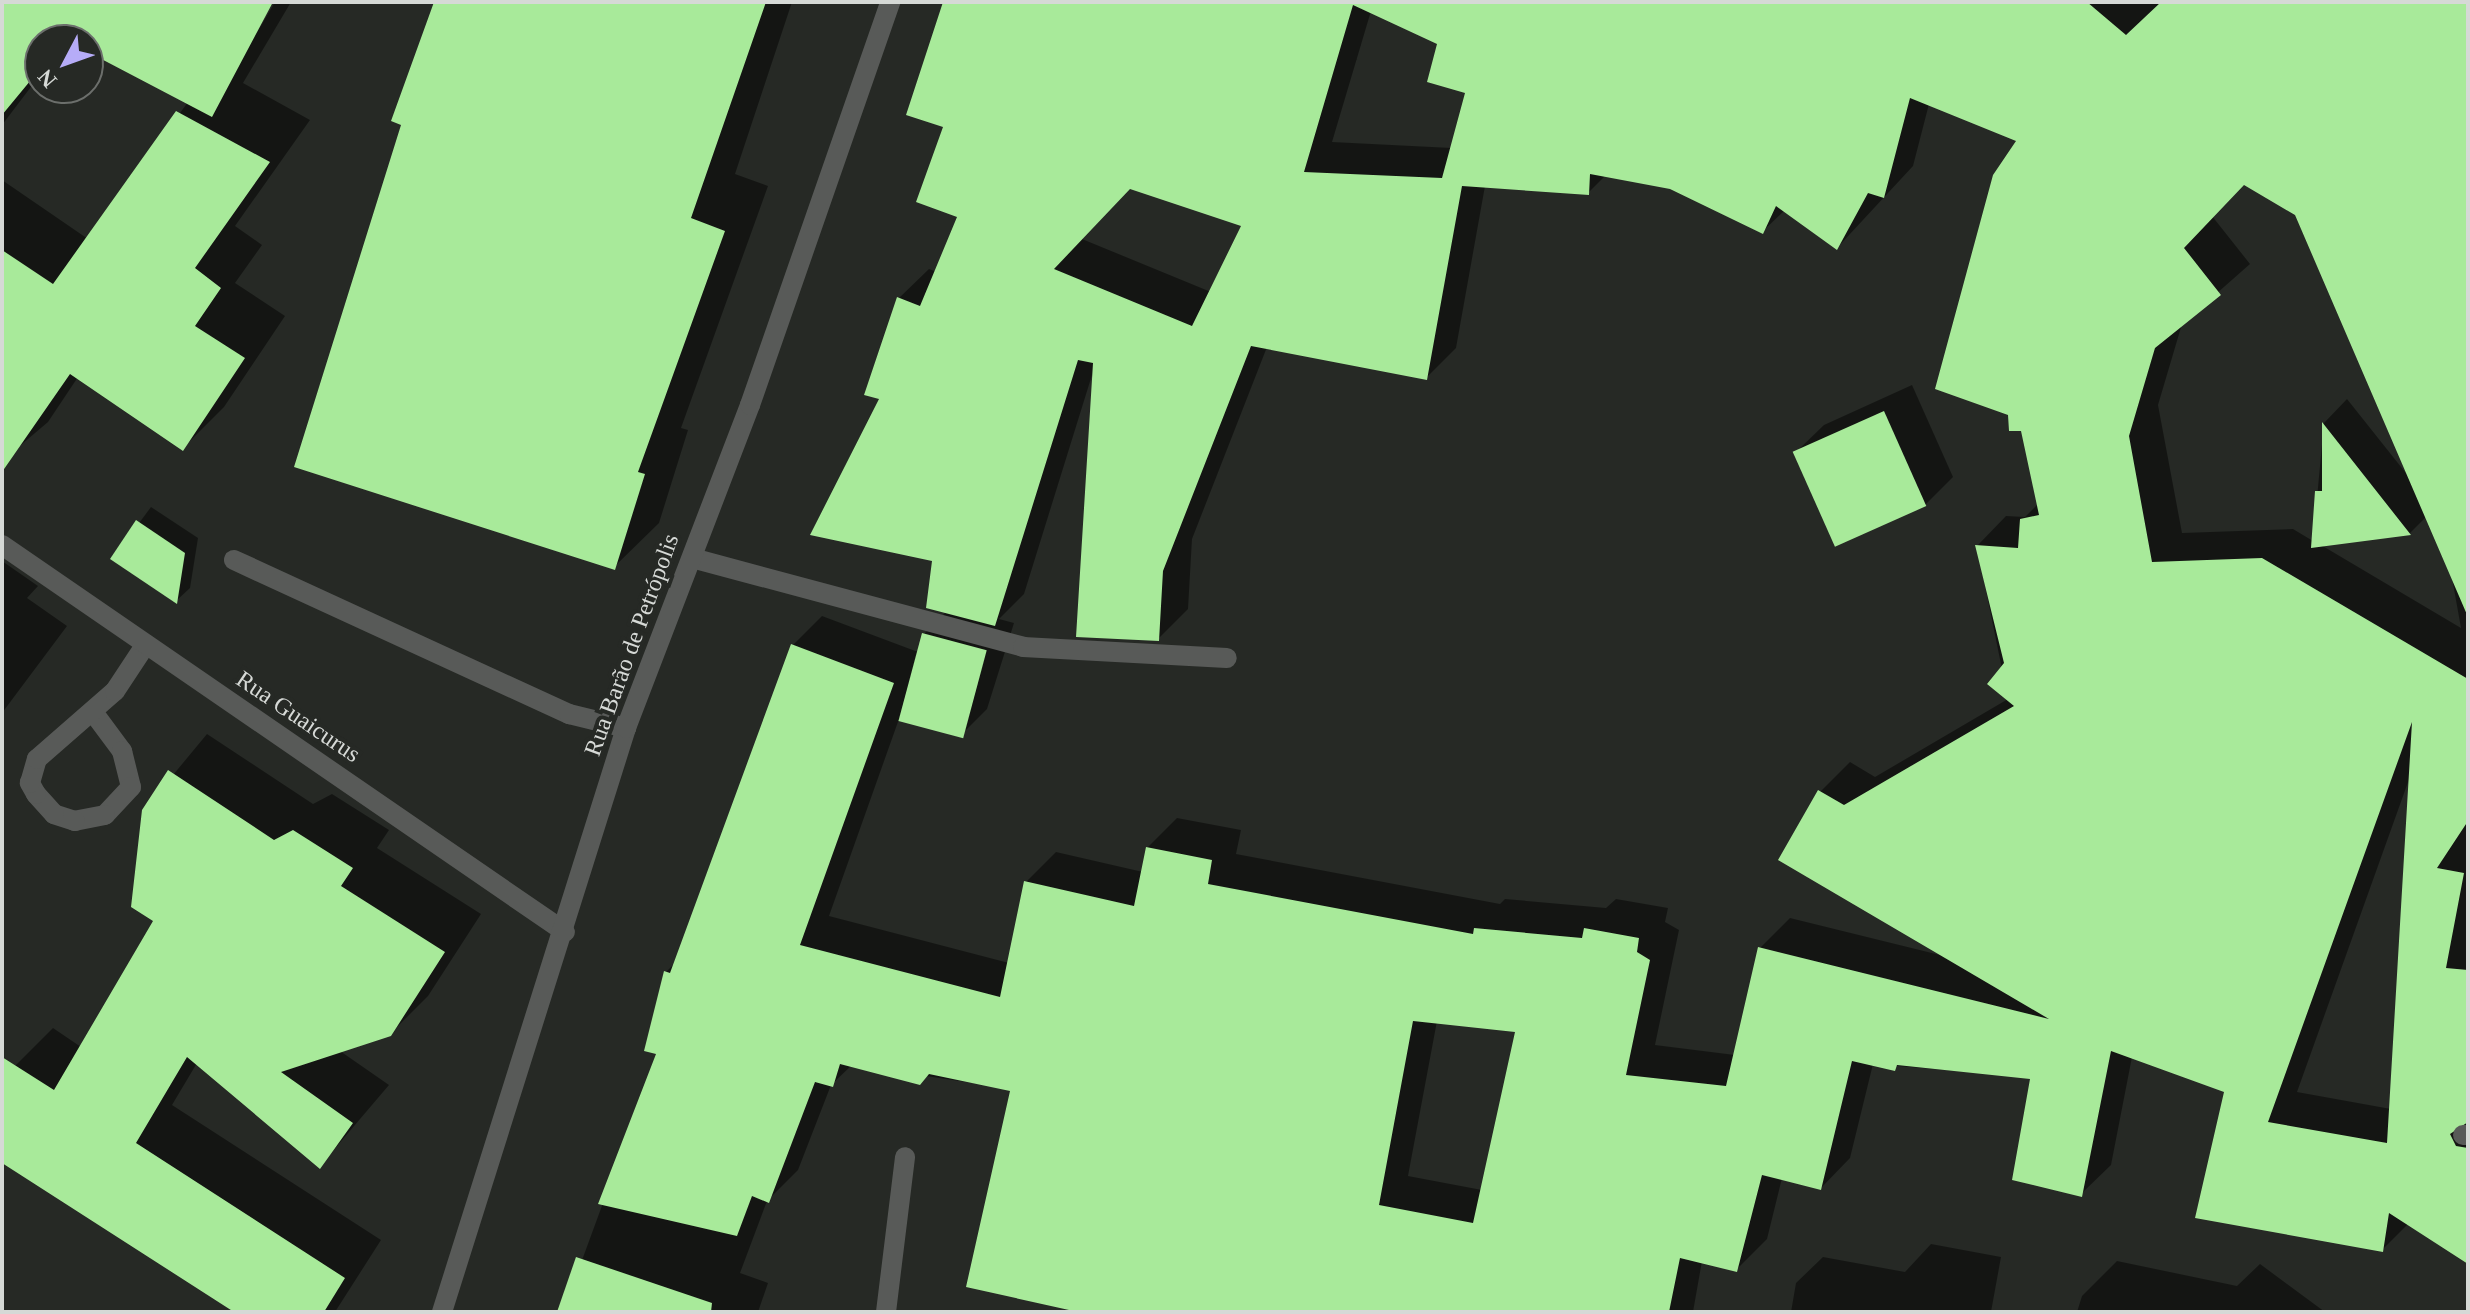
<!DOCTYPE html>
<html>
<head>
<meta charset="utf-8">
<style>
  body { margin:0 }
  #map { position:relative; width:2470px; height:1314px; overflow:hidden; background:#262925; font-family:Georgia,serif }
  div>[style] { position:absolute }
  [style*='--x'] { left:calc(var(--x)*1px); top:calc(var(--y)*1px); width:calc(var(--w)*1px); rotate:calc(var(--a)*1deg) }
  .shadow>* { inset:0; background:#0007 }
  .building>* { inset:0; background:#a8ea9a; transform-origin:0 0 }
  .service>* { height:20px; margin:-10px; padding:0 10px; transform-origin:10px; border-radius:10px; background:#585a58 }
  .minor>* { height:20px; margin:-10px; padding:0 10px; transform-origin:10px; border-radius:10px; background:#585a58 }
  .tertiary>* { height:20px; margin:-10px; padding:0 10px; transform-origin:10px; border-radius:10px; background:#585a58 }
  span { translate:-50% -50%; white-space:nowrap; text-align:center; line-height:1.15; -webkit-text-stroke:8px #262925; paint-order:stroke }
  .street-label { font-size:24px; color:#d6d9d6 }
  .frame { position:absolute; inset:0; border:4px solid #d6d9d6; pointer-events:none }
  .north { position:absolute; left:24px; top:24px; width:80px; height:80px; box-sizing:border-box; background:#262925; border:2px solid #6c6f6c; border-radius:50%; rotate:229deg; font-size:22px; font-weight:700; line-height:32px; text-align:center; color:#d6d9d6 }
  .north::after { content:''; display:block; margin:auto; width:28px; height:36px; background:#b6acf8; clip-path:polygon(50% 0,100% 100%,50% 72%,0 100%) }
</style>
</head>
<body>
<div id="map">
  <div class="shadow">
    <div style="clip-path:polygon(2px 2px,270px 2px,236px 68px,275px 2px,291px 2px,243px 83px,310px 120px,235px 226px,262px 245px,235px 283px,285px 316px,224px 407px,182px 449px,78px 377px,48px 422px,2px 461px,2px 180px,88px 239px,188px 102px,88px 49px,88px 40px,40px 40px,40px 75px,2px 125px)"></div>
    <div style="clip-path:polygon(436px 2px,792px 2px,735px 174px,768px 186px,681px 428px,688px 430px,659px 523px,614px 567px,403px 126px)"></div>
    <div style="clip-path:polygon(evenodd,945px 2px,2468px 2px,2468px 1262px,2409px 1223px,2382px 1250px,2226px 1090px,2132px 1057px,2111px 1165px,2081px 1194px,2032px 1077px,1873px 1064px,1850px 1158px,1821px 1188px,1782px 1178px,1767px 1239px,1737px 1269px,1702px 1261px,1693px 1312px,1074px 1312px,1013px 1089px,852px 1065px,831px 1085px,798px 1170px,767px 1201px,740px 1273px,768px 1283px,758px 1312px,563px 1312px,658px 1053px,666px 972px,676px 962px,793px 645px,822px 616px,918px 652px,924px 634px,947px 611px,882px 398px,899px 298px,929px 269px,937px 272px,960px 216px,946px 126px,945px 2px,1371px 11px,1440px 43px,1467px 91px,1452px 148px,1332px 142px,1371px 11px,945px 2px,1929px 104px,2019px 140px,2038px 504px,2025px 517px,2006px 516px,1977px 546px,2008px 699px,1875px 777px,1850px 762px,1820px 792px,1944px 956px,1790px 918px,1760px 948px,1735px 1055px,1655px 1045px,1679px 930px,1665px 922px,1668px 908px,1616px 899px,1606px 908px,1505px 899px,1500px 904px,1236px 854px,1241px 830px,1177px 818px,1147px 848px,1143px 872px,1056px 852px,1026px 882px,1009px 963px,829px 916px,899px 719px,959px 737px,987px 709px,1014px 623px,999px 619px,1024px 594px,1092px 375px,1158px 639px,1188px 609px,1192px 539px,1267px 347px,1426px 378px,1456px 348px,1485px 186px,1588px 193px,1606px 175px,1670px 187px,1762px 232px,1785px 210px,1837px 248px,1913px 166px,1929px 104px,945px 2px,2245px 183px,2297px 214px,2409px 477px,2347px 399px,2324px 423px,2313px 541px,2293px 529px,2182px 533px,2158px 405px,2182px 324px,2250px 264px,2212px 216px,2245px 183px,945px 2px,1130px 187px,1244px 224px,1211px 292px,1082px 239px,1130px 187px,945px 2px,2427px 516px,2443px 528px,2461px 628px,2321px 545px,2410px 533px,2427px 516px,945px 2px,2412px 771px,2391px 1109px,2297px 1092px,2412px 771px,945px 2px,1437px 1021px,1518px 1030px,1482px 1190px,1408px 1176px,1437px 1021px)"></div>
    <div style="clip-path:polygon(1912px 385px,1953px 477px,1925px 505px,1796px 452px,1824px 425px)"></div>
    <div style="clip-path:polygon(151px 507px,198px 538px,190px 588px,176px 601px,113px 558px)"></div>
    <div style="clip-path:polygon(2px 561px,38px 586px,27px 598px,67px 626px,2px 713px)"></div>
    <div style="clip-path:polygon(207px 734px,313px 804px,332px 794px,389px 830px,377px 848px,481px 914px,428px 996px,390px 1034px,340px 1051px,389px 1085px,320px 1166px,197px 1063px,172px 1105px,381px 1240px,335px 1312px,237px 1312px,2px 1160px,2px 1087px,15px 1066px,53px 1028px,81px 1047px,155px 920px,144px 810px)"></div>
    <div style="clip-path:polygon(1931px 1244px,2001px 1257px,1991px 1312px,1791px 1312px,1796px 1283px,1823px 1257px,1905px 1272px)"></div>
    <div style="clip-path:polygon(2117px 1261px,2237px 1286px,2260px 1264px,2325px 1312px,2077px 1312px,2082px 1296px)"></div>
  </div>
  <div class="building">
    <div style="clip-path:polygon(2px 2px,273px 2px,212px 117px,88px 52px,88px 40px,65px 39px,40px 40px,40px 69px,2px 115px)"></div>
    <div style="clip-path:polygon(434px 2px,766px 2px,691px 218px,725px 231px,638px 472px,645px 474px,615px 570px,294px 467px,401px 125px,391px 121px)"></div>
    <div style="clip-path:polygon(evenodd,943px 2px,2087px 2px,2126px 35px,2161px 2px,2468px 2px,2468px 617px,2295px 215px,2244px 185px,2184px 248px,2221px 295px,2155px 348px,2129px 436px,2152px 562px,2262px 558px,2468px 679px,2468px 821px,2437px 868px,2464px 873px,2446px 968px,2468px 970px,2468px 1122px,2450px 1134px,2456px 1146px,2468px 1148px,2468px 1264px,2389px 1213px,2383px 1252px,2195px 1218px,2224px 1092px,2111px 1051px,2082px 1197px,2012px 1180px,2030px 1079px,1897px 1065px,1895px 1071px,1852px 1061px,1821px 1190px,1762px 1175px,1737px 1272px,1680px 1258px,1669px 1312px,1078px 1312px,966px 1287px,1010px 1091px,929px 1074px,920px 1085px,840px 1064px,833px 1087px,815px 1082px,769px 1203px,752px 1196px,737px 1236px,598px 1204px,656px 1054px,644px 1051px,664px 971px,670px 973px,791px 644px,894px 683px,800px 945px,1000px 997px,1024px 881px,1134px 906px,1146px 847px,1212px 860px,1208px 884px,1473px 934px,1474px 928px,1582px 938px,1584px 928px,1639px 938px,1637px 952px,1650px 960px,1626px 1075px,1726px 1086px,1758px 947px,2049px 1019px,1778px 860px,1818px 790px,1844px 805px,2014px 706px,1987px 684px,2004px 663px,1975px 545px,2018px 548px,2020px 519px,2039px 515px,2021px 431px,2009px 431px,2008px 415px,1935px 389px,1993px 175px,2016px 141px,1910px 98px,1884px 198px,1868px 193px,1837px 250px,1776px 206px,1763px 234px,1670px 189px,1590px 174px,1589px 195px,1462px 186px,1427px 380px,1251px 346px,1163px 571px,1159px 641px,1076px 637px,1093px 363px,1078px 360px,995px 626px,926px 608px,932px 561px,810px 535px,879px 399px,864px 395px,897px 297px,920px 306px,957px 217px,916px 202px,943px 127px,906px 115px,943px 2px,1353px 5px,1437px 44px,1427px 82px,1465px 93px,1442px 178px,1304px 172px,1353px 5px,943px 2px,1130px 189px,1241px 226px,1192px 326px,1054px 269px,1130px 189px,943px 2px,2412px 722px,2387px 1143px,2268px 1122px,2412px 722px,943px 2px,1413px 1021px,1515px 1032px,1473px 1223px,1379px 1205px,1413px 1021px)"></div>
    <div style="clip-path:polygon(176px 111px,270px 162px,195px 268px,221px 288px,195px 326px,245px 358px,183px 451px,70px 374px,2px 472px,2px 250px,53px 284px)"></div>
    <div style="left:1884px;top:411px;width:104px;height:100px;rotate:66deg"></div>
    <div style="clip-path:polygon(2322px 422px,2411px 535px,2311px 548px,2315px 491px,2322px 491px)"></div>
    <div style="clip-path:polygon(136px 520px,185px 553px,177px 604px,110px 559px)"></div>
    <div style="left:922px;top:633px;width:67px;height:91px;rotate:15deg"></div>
    <div style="clip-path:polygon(168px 770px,274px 840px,293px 830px,353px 868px,341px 886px,445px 952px,391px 1036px,281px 1072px,353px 1123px,320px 1169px,187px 1057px,136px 1143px,345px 1278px,324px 1312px,234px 1312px,2px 1163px,2px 1057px,54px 1090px,153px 921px,131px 907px,142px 810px)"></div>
    <div style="clip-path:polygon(576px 1257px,712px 1303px,711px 1312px,557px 1312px)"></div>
  </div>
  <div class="service">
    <div style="--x:692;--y:558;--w:343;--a:15"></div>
    <div style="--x:1023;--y:647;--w:204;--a:3.1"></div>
    <div style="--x:234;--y:560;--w:369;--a:24.7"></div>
    <div style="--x:569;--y:714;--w:59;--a:13.8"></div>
    <div style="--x:93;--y:712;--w:49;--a:53.4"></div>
    <div style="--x:122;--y:751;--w:37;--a:76"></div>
    <div style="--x:131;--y:787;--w:38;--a:133"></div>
    <div style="--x:105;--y:815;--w:31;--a:169"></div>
    <div style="--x:75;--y:821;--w:22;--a:-162"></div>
    <div style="--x:54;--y:814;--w:27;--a:-132"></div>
    <div style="--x:36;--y:794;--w:13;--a:-119"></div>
    <div style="--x:30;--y:783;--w:25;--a:-74"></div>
    <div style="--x:37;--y:759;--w:103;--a:-41.1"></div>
    <div style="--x:115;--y:691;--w:56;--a:-56.6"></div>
    <div style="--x:2463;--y:1135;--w:5;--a:0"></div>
    <div style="--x:886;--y:1312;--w:156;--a:-83"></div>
  </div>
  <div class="minor">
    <div style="--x:2;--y:545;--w:683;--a:34.5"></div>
  </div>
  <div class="tertiary">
    <div style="--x:442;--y:1312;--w:612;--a:-72.51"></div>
    <div style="--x:626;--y:728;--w:346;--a:-69"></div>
    <div style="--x:750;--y:405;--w:427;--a:-70.8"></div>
  </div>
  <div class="street-label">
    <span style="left:632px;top:645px;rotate:-70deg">Rua Barão de Petrópolis</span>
    <span style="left:298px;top:717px;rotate:34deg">Rua Guaicurus</span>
  </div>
  <div class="frame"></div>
  <div class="north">N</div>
</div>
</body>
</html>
